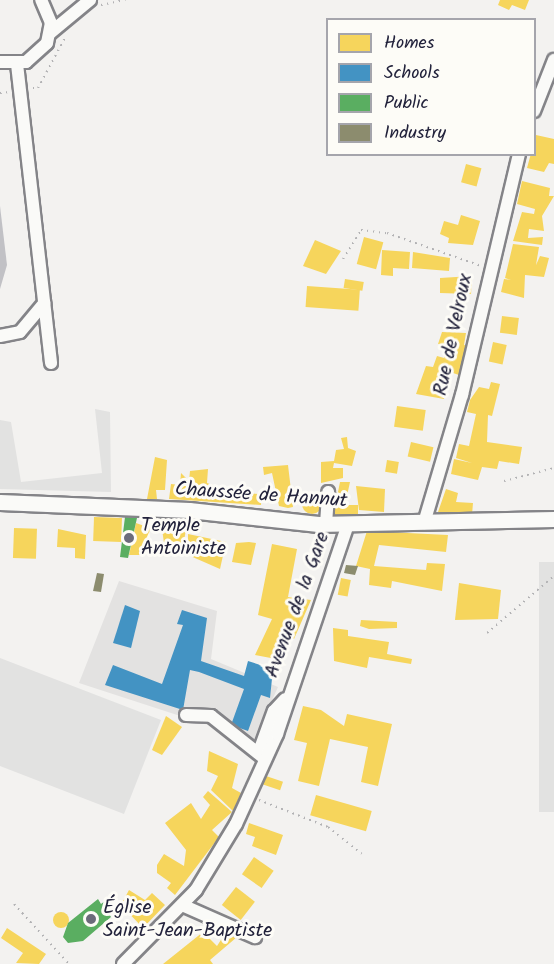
<!DOCTYPE html>
<html>
<head>
<meta charset="utf-8">
<style>
  body { margin:0 }
  #map { position:relative; width:554px; height:964px; overflow:hidden; background:#f3f2f0; font-family:Kalam,sans-serif }
  div>[style] { position:absolute }
  [style*='--x'] { left:calc(var(--x)*1px); top:calc(var(--y)*1px); width:calc(var(--w)*1px); rotate:calc(var(--a)*1deg) }
  .built>* { inset:0; background:#e3e2e1 }
  .green>* { inset:0; background:#e2e2e1; transform-origin:0 0 }
  .water>* { inset:0; background:#c1c1c5 }
  .homes>* { inset:0; background:#f6d55c; transform-origin:0 0 }
  .round { border-radius:50% }
  .schools>* { inset:0; background:#4393c3 }
  .public>* { inset:0; background:#5aae61 }
  .industry>* { inset:0; background:#8c8c6e }
  .path>* { height:2px; margin-top:-1px; transform-origin:0; background:repeating-linear-gradient(90deg,#b2b2b4 0 1.5px,transparent 0 6px) }
  .roads { filter:drop-shadow(2px 0 #848488) drop-shadow(-2px 0 #848488) drop-shadow(0 2px #848488) drop-shadow(0 -2px #848488) }
  .minor>* { height:12px; margin:-6px; padding:0 6px; transform-origin:6px; border-radius:6px; background:#fafaf8 }
  .major>* { height:15px; margin:-7.5px; padding:0 7.5px; transform-origin:7.5px; border-radius:7.5px; background:#fafaf8 }
  .dots>* { width:16px; height:16px; translate:-50% -50%; box-sizing:border-box; border:3px solid #fdfcf7; border-radius:50% }
  span { translate:-50% -50%; white-space:nowrap; text-align:center; line-height:1.15; -webkit-text-stroke:6px #fdfcf7; paint-order:stroke }
  .street-label { font-size:20px; color:#22223b }
  .poi-label { font-size:20px; color:#22223b }
  .left { translate:0 -50%; text-align:left }
  .legend { position:absolute; left:326px; top:18px; width:210px; height:138px; box-sizing:border-box; background:#fdfcf7; border:2px solid #a5a5ac; margin:0; padding:8px 10px; list-style:none; font-size:18px; color:#22223b }
  .legend li { display:flex; align-items:center; gap:12px; height:30px }
  .legend b { width:30px; border:2px solid #a5a5ac }
</style>
</head>
<body>
<div id="map">
  <div class="built">
    <div style="clip-path:polygon(119px 581px,217px 611px,211px 659px,278px 687px,254px 740px,79px 683px)"></div>
  </div>
  <div class="green">
    <div style="clip-path:polygon(95px 409px,110px 412px,111px 492px,0 489px,0 420px,11px 422px,21px 482px,102px 473px)"></div>
    <div style="left:554px;top:562px;width:250px;height:15px;rotate:90deg"></div>
    <div style="clip-path:polygon(0 658px,161px 720px,124px 814px,0 766px)"></div>
  </div>
  <div class="water">
    <div style="clip-path:polygon(0 206px,7px 265px,0 289px)"></div>
  </div>
  <div class="homes">
    <div style="clip-path:polygon(500px 0,529px 0,525px 10px,512px 5px,509px 10px,498px 5px)"></div>
    <div style="clip-path:polygon(536px 135px,554px 139px,554px 164px,549px 163px,544px 172px,527px 168px)"></div>
    <div style="left:466px;top:164px;width:16px;height:19px;rotate:15deg"></div>
    <div style="clip-path:polygon(522px 181px,550px 188px,549px 196px,554px 196px,542px 216px,544px 231px,529px 229px,528px 238px,543px 237px,542px 245px,513px 241px,522px 212px,534px 214px,535px 209px,517px 204px)"></div>
    <div style="clip-path:polygon(461px 215px,480px 221px,473px 245px,448px 243px,449px 238px,440px 234px,444px 221px,458px 225px)"></div>
    <div style="left:364px;top:237px;width:20px;height:28px;rotate:15deg"></div>
    <div style="clip-path:polygon(315px 240px,341px 251px,326px 274px,303px 266px)"></div>
    <div style="clip-path:polygon(513px 244px,539px 247px,536px 265px,540px 256px,549px 258px,544px 277px,525px 275px,524px 298px,501px 292px,504px 279px,511px 280px,505px 278px)"></div>
    <div style="clip-path:polygon(382px 250px,410px 252px,409px 269px,393px 268px,393px 276px,381px 275px)"></div>
    <div style="clip-path:polygon(413px 252px,450px 258px,449px 271px,412px 268px)"></div>
    <div style="clip-path:polygon(472px 276px,471px 294px,440px 293px,440px 278px)"></div>
    <div style="left:345px;top:279px;width:19px;height:9px;rotate:9deg"></div>
    <div style="left:307px;top:286px;width:53px;height:21px;rotate:4deg"></div>
    <div style="left:502px;top:316px;width:17px;height:17px;rotate:7deg"></div>
    <div style="clip-path:polygon(442px 332px,466px 333px,464px 345px,469px 346px,462px 376px,441px 369px,438px 388px,446px 389px,444px 399px,416px 394px,426px 366px,433px 367px,437px 356px,444px 358px,446px 345px,438px 344px)"></div>
    <div style="left:493px;top:342px;width:14px;height:20px;rotate:12deg"></div>
    <div style="clip-path:polygon(491px 382px,500px 384px,492px 416px,488px 415px,487px 442px,522px 447px,519px 464px,499px 461px,497px 469px,482px 467px,478px 480px,451px 474px,454px 459px,472px 463px,456px 458px,459px 444px,469px 446px,476px 414px,467px 412px,470px 400px,479px 387px,489px 389px)"></div>
    <div style="left:397px;top:406px;width:29px;height:21px;rotate:8deg"></div>
    <div style="clip-path:polygon(347px 437px,348px 448px,356px 451px,352px 466px,334px 463px,333px 468px,343px 468px,343px 478px,321px 483px,321px 462px,334px 461px,336px 450px,344px 449px,341px 438px)"></div>
    <div style="left:411px;top:442px;width:23px;height:15px;rotate:13deg"></div>
    <div style="clip-path:polygon(155px 457px,167px 460px,165px 490px,156px 490px,157px 499px,147px 499px)"></div>
    <div style="left:387px;top:460px;width:12px;height:12px;rotate:9deg"></div>
    <div style="clip-path:polygon(288px 465px,293px 507px,288px 508px,279px 506px,272px 473px,264px 475px,263px 467px)"></div>
    <div style="clip-path:polygon(208px 469px,207px 483px,235px 493px,262px 494px,261px 505px,169px 499px,171px 484px,180px 485px,181px 473px,189px 481px,190px 471px)"></div>
    <div style="clip-path:polygon(340px 482px,350px 482px,345px 505px,358px 505px,358px 517px,333px 517px)"></div>
    <div style="clip-path:polygon(356px 486px,385px 489px,384px 512px,359px 510px)"></div>
    <div style="clip-path:polygon(446px 489px,458px 493px,456px 502px,473px 503px,472px 515px,438px 512px)"></div>
    <div class="round" style="left:302px;top:494px;width:20px;height:20px"></div>
    <div style="left:94px;top:517px;width:28px;height:24px;rotate:2deg"></div>
    <div style="clip-path:polygon(161px 522px,187px 525px,182px 550px,164px 543px)"></div>
    <div style="clip-path:polygon(136px 523px,150px 528px,145px 555px,129px 555px)"></div>
    <div style="left:14px;top:528px;width:23px;height:30px;rotate:2deg"></div>
    <div style="clip-path:polygon(58px 529px,86px 535px,85px 559px,75px 558px,75px 548px,57px 547px)"></div>
    <div style="clip-path:polygon(367px 531px,448px 535px,446px 552px,379px 545px,374px 566px,426px 570px,427px 563px,445px 564px,442px 591px,392px 581px,391px 588px,369px 585px,370px 569px,356px 566px)"></div>
    <div style="clip-path:polygon(188px 534px,226px 542px,220px 569px,188px 555px)"></div>
    <div style="clip-path:polygon(249px 542px,256px 543px,251px 565px,232px 562px,236px 543px)"></div>
    <div style="clip-path:polygon(272px 544px,297px 549px,288px 597px,311px 600px,294px 639px,279px 635px,276px 659px,255px 655px,272px 619px,258px 615px)"></div>
    <div style="left:341px;top:578px;width:10px;height:17px;rotate:11deg"></div>
    <div style="clip-path:polygon(459px 583px,501px 590px,498px 619px,455px 620px)"></div>
    <div style="clip-path:polygon(361px 620px,397px 622px,397px 628px,369px 629px,360px 626px)"></div>
    <div style="clip-path:polygon(333px 628px,348px 630px,348px 636px,389px 642px,387px 654px,412px 659px,411px 664px,369px 657px,367px 668px,334px 661px)"></div>
    <div style="clip-path:polygon(303px 706px,321px 710px,344px 726px,347px 714px,392px 724px,378px 786px,361px 782px,368px 747px,330px 739px,319px 786px,298px 781px,307px 743px,294px 740px)"></div>
    <div style="clip-path:polygon(166px 716px,182px 727px,162px 755px,152px 750px)"></div>
    <div style="clip-path:polygon(209px 751px,238px 764px,232px 788px,241px 793px,233px 811px,211px 790px,218px 776px,207px 771px)"></div>
    <div style="left:266px;top:776px;width:18px;height:9px;rotate:19deg"></div>
    <div style="clip-path:polygon(208px 791px,232px 812px,212px 830px,219px 837px,175px 895px,167px 888px,171px 883px,157px 873px,157px 865px,164px 854px,184px 866px,186px 850px,165px 823px,191px 803px,201px 819px,210px 805px,203px 797px)"></div>
    <div style="left:316px;top:795px;width:58px;height:21px;rotate:16deg"></div>
    <div style="clip-path:polygon(249px 823px,283px 835px,276px 855px,252px 846px,255px 837px,246px 834px)"></div>
    <div style="left:254px;top:857px;width:24px;height:21px;rotate:35deg"></div>
    <div style="left:236px;top:887px;width:24px;height:23px;rotate:38deg"></div>
    <div style="clip-path:polygon(129px 890px,145px 900px,152px 893px,165px 905px,143px 928px,121px 905px)"></div>
    <div class="round" style="left:53px;top:912px;width:16px;height:16px"></div>
    <div style="clip-path:polygon(7px 928px,46px 954px,39px 964px,16px 963px,23px 953px,1px 938px)"></div>
    <div style="clip-path:polygon(228px 929px,237px 937px,210px 960px,213px 964px,163px 964px,203px 932px,217px 946px)"></div>
  </div>
  <div class="schools">
    <div style="clip-path:polygon(125px 605px,140px 611px,131px 648px,113px 643px)"></div>
    <div style="clip-path:polygon(182px 610px,207px 618px,201px 661px,244px 676px,248px 661px,273px 669px,270px 698px,261px 695px,248px 731px,231px 725px,244px 689px,199px 672px,190px 670px,183px 710px,105px 685px,113px 665px,162px 684px,183px 625px,177px 624px)"></div>
  </div>
  <div class="public">
    <div style="clip-path:polygon(125px 517px,137px 518px,128px 558px,120px 557px)"></div>
    <div style="clip-path:polygon(109px 898px,115px 906px,108px 912px,111px 917px,83px 941px,68px 943px,63px 937px,68px 923px,98px 899px,101px 904px)"></div>
  </div>
  <div class="industry">
    <div style="clip-path:polygon(346px 565px,358px 566px,355px 575px,344px 573px)"></div>
    <div style="clip-path:polygon(97px 573px,104px 574px,101px 592px,93px 591px)"></div>
  </div>
  <div class="path">
    <div style="--x:101;--y:5;--w:25;--a:-12"></div>
    <div style="--x:33;--y:88;--w:5;--a:0"></div>
    <div style="--x:38;--y:88;--w:59;--a:-61.7"></div>
    <div style="--x:0;--y:93;--w:9;--a:-6"></div>
    <div style="--x:343;--y:259;--w:34;--a:-58"></div>
    <div style="--x:361;--y:230;--w:26;--a:7"></div>
    <div style="--x:387;--y:233;--w:100;--a:19.3"></div>
    <div style="--x:504;--y:481;--w:52;--a:-14.6"></div>
    <div style="--x:487;--y:633;--w:88;--a:-40.4"></div>
    <div style="--x:259;--y:800;--w:74;--a:21.4"></div>
    <div style="--x:328;--y:827;--w:43;--a:38.5"></div>
    <div style="--x:14;--y:904;--w:81;--a:47.5"></div>
  </div>
  <div class="roads">
    <div class="minor">
      <div style="--x:50;--y:33;--w:52;--a:-39.5"></div>
      <div style="--x:0;--y:62;--w:26;--a:0"></div>
      <div style="--x:26;--y:62;--w:28;--a:-42"></div>
      <div style="--x:47;--y:43;--w:20;--a:-79"></div>
      <div style="--x:51;--y:23;--w:25;--a:-113"></div>
      <div style="--x:17;--y:64;--w:301;--a:83.5"></div>
      <div style="--x:534;--y:111;--w:55;--a:-68.6"></div>
      <div style="--x:0;--y:336;--w:20;--a:-11"></div>
      <div style="--x:20;--y:332;--w:38;--a:-50"></div>
      <div style="--x:424;--y:523;--w:134;--a:-73.5"></div>
      <div style="--x:462;--y:395;--w:248;--a:-76.7"></div>
      <div style="--x:326;--y:524;--w:32;--a:-86"></div>
      <div style="--x:186;--y:715;--w:25;--a:2"></div>
      <div style="--x:211;--y:716;--w:68;--a:38.4"></div>
      <div style="--x:264;--y:758;--w:12;--a:-104"></div>
      <div style="--x:261;--y:746;--w:37;--a:-70"></div>
      <div style="--x:274;--y:711;--w:16;--a:-47"></div>
      <div style="--x:182;--y:905;--w:80;--a:23.7"></div>
      <div style="--x:123;--y:964;--w:104;--a:-45.4"></div>
      <div style="--x:196;--y:890;--w:77;--a:-58.8"></div>
      <div style="--x:236;--y:824;--w:99;--a:-65.5"></div>
      <div style="--x:277;--y:734;--w:222;--a:-71.3"></div>
    </div>
    <div class="major">
      <div style="--x:0;--y:502;--w:189;--a:2.4"></div>
      <div style="--x:189;--y:510;--w:130;--a:6.2"></div>
      <div style="--x:318;--y:524;--w:236;--a:-1.2"></div>
    </div>
  </div>
  <div class="dots">
    <div style="left:129px;top:538px;background:#6b6b7a"></div>
    <div style="left:91px;top:919px;background:#6b6b7a"></div>
  </div>
  <div class="street-label">
    <span style="left:454px;top:335px;rotate:-78deg">Rue de Velroux</span>
    <span style="left:261px;top:496px;rotate:4deg">Chaussée de Hannut</span>
    <span style="left:298px;top:605px;rotate:-70deg">Avenue de la Gare</span>
  </div>
  <div class="poi-label">
    <span class="left" style="left:141px;top:538px">Temple<br>Antoiniste</span>
    <span class="left" style="left:103px;top:920px">Église<br>Saint-Jean-Baptiste</span>
  </div>
  <ul class="legend">
  <li><b style="height:16px;background:#f6d55c"></b>Homes</li>
  <li><b style="height:16px;background:#4393c3"></b>Schools</li>
  <li><b style="height:16px;background:#5aae61"></b>Public</li>
  <li><b style="height:16px;background:#8c8c6e"></b>Industry</li>
  </ul>
</div>
</body>
</html>
